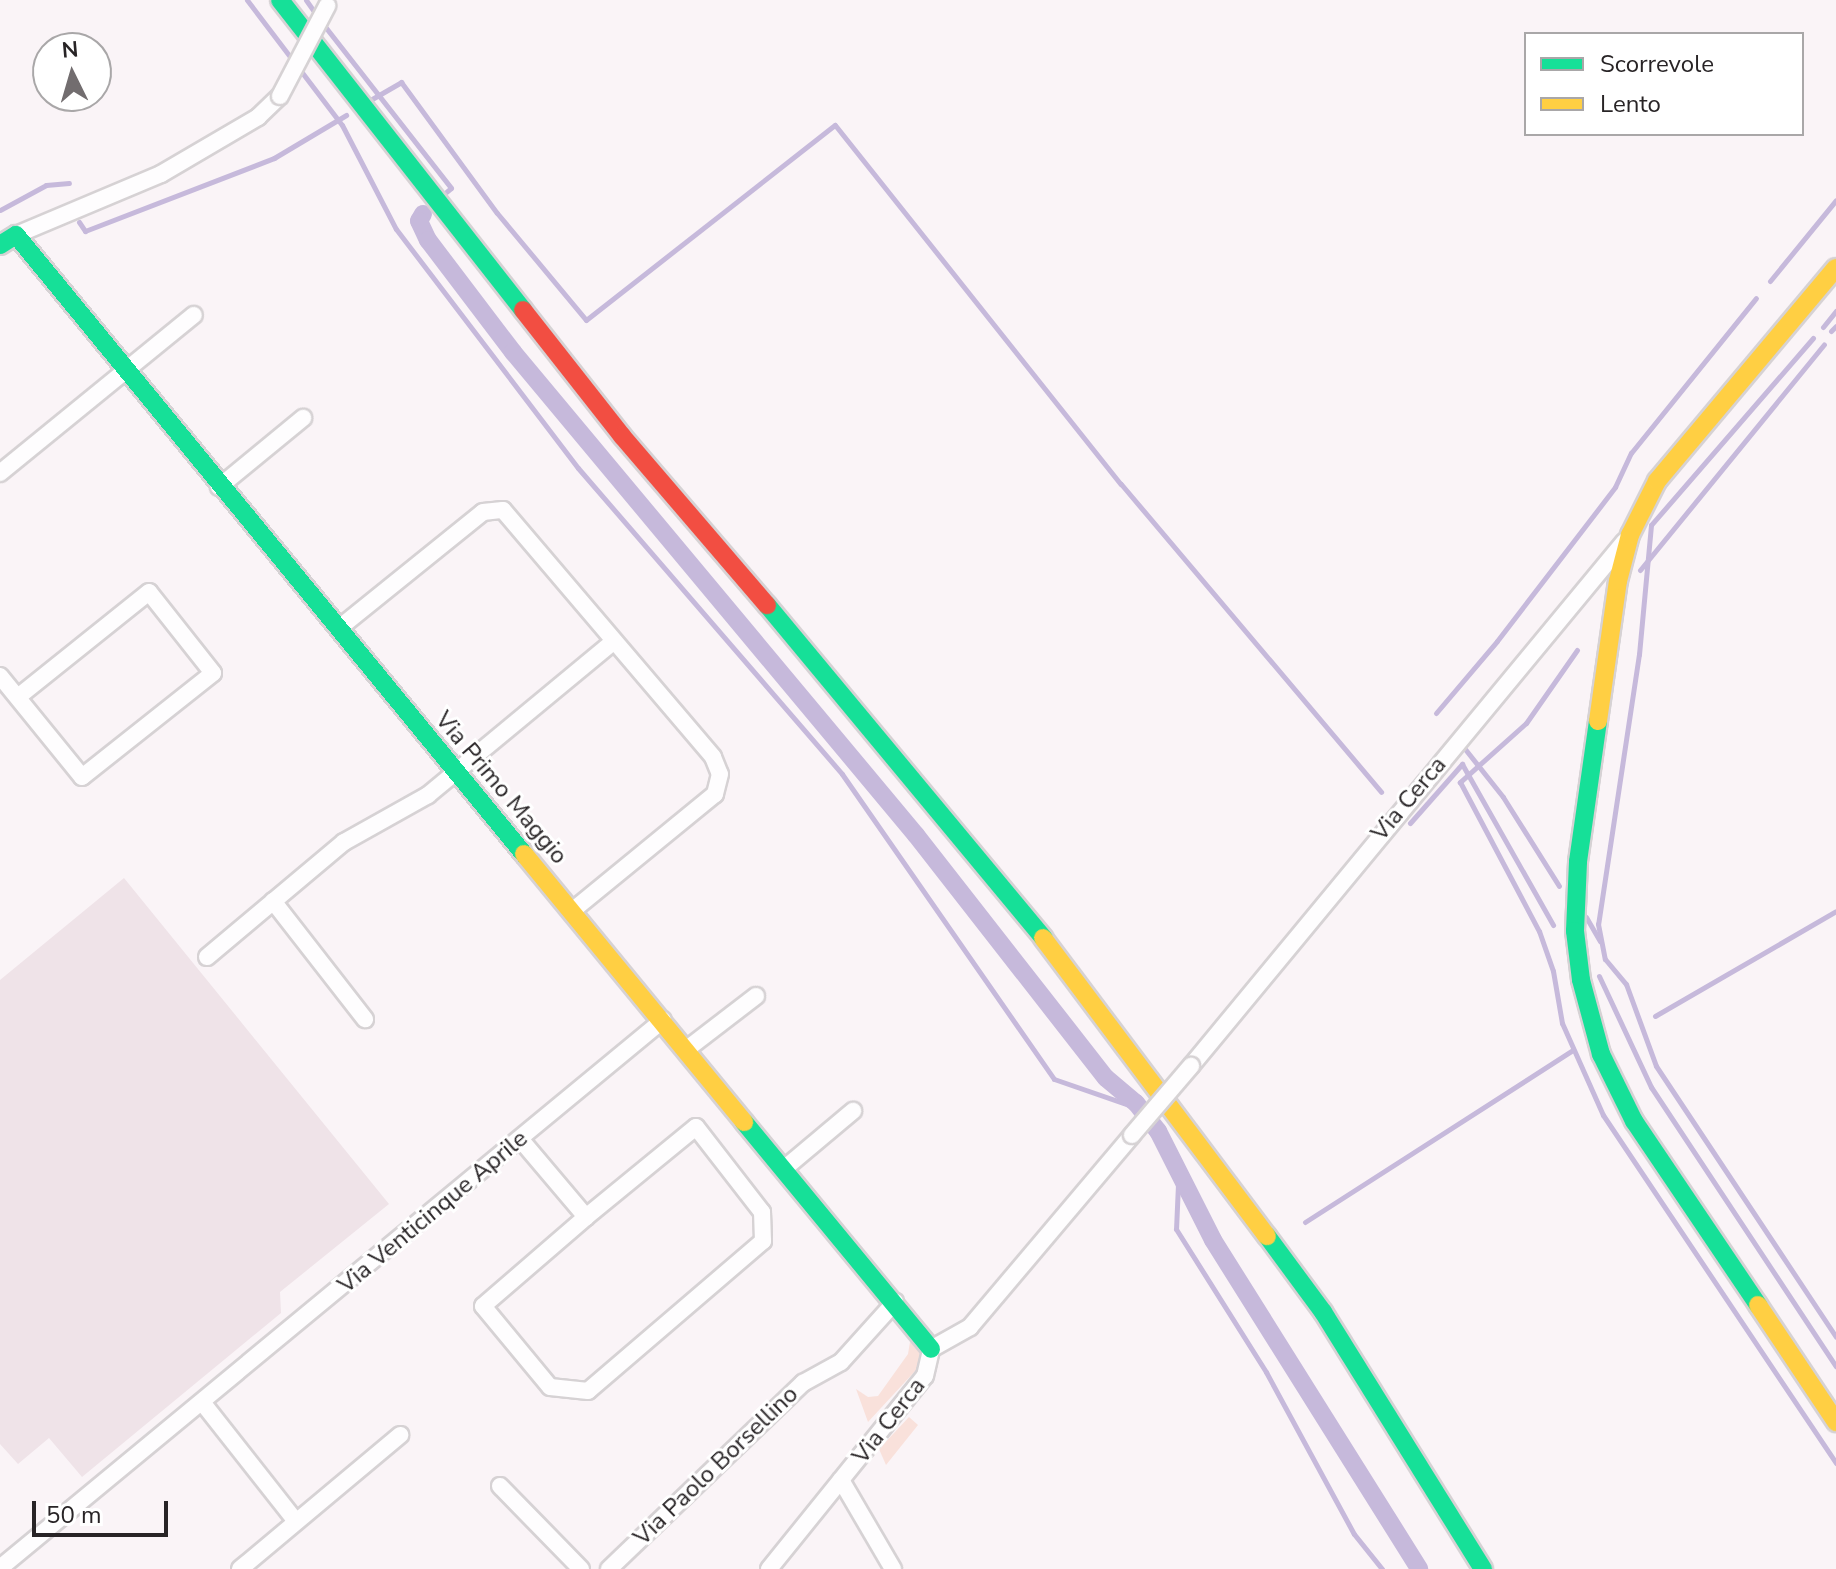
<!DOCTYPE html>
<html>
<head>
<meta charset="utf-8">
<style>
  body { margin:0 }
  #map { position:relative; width:1836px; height:1569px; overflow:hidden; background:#faf4f7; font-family:"Nunito Sans",sans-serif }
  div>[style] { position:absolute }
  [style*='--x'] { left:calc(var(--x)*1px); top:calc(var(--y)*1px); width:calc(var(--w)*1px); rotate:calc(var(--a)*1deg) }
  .built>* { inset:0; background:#efe3e8 }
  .green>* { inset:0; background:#f9e1db }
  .stream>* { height:5px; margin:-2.5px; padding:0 2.5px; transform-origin:2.5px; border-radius:2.5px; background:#c6b9db }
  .canal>* { height:18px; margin:-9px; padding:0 9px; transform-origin:9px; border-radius:9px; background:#c6b9db }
  .roads { filter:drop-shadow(2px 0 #d6d2d4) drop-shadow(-2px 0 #d6d2d4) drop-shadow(0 2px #d6d2d4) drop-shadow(0 -2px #d6d2d4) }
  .street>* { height:16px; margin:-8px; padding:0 8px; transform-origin:8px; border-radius:8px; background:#fefdfe }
  .fast>* { height:18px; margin:-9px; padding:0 9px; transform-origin:9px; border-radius:9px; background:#16e098 }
  .slow>* { height:18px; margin:-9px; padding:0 9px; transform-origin:9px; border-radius:9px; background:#ffcf43 }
  .jam>* { height:18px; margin:-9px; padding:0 9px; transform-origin:9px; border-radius:9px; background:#f24e42 }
  .bridges { filter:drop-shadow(2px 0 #d6d2d4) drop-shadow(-2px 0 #d6d2d4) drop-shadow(0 2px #d6d2d4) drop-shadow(0 -2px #d6d2d4) }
  .street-bridge>* { height:16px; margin:-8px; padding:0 8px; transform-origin:8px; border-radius:8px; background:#fefdfe }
  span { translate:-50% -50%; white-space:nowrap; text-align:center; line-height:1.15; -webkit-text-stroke:6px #fff; paint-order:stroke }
  .street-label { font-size:24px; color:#282426 }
  .legend { position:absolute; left:1524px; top:32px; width:280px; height:104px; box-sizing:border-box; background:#fff; border:2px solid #a9a7a8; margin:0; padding:10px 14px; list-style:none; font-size:24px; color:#282426 }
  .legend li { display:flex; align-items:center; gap:16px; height:40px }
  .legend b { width:40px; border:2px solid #a9a7a8 }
  .north { position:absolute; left:32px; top:32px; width:80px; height:80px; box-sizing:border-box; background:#fff; border:2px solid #a9a7a8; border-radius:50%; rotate:355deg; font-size:22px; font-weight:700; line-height:32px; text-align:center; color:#282426 }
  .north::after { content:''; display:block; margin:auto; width:28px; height:36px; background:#726d6f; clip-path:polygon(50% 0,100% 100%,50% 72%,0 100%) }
  .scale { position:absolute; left:32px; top:1501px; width:136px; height:36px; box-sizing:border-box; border:4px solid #282426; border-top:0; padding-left:10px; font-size:24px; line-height:28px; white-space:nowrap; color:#282426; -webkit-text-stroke:6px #fff; paint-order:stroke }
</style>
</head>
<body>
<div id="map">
  <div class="built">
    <div style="clip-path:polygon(124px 878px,389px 1204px,280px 1292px,281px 1313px,82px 1477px,49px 1438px,18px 1464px,0 1444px,0 980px)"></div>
  </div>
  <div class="green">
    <div style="clip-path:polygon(910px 1342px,920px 1351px,917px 1369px,868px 1422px,856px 1389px,868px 1397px,878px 1396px,908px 1354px)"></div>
    <div style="clip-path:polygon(909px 1417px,918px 1425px,886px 1465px,879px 1449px)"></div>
  </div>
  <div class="stream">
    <div style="--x:247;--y:0;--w:157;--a:52.8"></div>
    <div style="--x:342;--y:125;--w:117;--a:62.6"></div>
    <div style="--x:396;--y:229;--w:300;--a:52.7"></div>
    <div style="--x:578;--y:468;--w:404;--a:49.2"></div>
    <div style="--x:842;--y:774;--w:371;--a:55.2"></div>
    <div style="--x:1054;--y:1079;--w:83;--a:19.1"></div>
    <div style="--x:1132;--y:1106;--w:40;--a:53"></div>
    <div style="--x:1156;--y:1138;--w:51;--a:64.4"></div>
    <div style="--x:1178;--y:1184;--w:45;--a:92.5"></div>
    <div style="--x:1176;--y:1229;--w:169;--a:57.8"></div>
    <div style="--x:1266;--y:1372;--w:184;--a:61.5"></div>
    <div style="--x:1354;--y:1534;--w:45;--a:51.3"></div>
    <div style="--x:306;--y:0;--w:19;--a:55"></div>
    <div style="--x:323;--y:24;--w:208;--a:52"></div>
    <div style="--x:451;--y:188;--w:8;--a:140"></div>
    <div style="--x:372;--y:99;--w:34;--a:-30"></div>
    <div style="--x:401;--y:82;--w:162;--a:53.8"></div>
    <div style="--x:497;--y:213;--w:139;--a:50.2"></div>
    <div style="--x:586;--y:320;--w:316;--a:-38.1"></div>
    <div style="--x:835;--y:125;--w:459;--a:51.5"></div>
    <div style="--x:1121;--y:484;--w:403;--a:49.8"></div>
    <div style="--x:0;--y:210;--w:52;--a:-28.5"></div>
    <div style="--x:46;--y:185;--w:23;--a:-5"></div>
    <div style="--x:79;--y:222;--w:11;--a:56"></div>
    <div style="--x:85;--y:231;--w:203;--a:-21.1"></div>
    <div style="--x:274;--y:158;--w:84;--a:-30.8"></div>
    <div style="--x:1770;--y:281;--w:104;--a:-50.8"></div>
    <div style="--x:1823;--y:327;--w:21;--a:-51"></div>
    <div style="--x:1831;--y:331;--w:7;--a:-45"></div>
    <div style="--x:1813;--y:338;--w:247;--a:130.9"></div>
    <div style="--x:1651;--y:525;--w:130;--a:95.3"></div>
    <div style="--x:1639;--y:654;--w:273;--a:98.6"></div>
    <div style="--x:1598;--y:924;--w:36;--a:79"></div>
    <div style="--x:1605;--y:959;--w:33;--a:50"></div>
    <div style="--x:1626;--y:984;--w:87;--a:69.9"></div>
    <div style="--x:1656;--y:1066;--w:325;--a:56.4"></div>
    <div style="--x:1640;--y:570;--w:291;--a:-50.8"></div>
    <div style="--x:1577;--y:650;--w:89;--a:124.9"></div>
    <div style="--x:1526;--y:723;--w:89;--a:138.2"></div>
    <div style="--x:1460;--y:782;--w:169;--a:62.1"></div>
    <div style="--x:1539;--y:931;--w:42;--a:70.7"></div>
    <div style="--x:1553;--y:971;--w:53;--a:80.2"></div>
    <div style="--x:1562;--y:1023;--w:101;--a:66"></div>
    <div style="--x:1603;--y:1115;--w:419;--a:56.2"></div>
    <div style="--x:1436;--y:713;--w:94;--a:-49.7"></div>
    <div style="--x:1497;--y:641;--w:194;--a:-52.5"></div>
    <div style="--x:1615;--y:487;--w:38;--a:-65"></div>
    <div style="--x:1631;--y:453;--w:199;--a:-51.1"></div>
    <div style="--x:1465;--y:749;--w:61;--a:51.6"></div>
    <div style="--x:1503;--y:797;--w:105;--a:57.8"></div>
    <div style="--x:1410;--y:823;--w:79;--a:-48.6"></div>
    <div style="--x:1462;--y:764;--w:185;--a:60.5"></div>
    <div style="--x:1586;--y:917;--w:28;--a:60"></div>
    <div style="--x:1599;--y:976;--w:123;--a:64.9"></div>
    <div style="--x:1651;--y:1087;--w:335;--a:56.5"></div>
    <div style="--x:1655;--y:1016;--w:209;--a:-30.1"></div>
    <div style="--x:1305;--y:1222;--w:318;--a:-32.7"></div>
  </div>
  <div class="canal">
    <div style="--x:423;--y:214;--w:8;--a:120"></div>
    <div style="--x:419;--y:221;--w:21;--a:65"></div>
    <div style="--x:428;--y:240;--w:141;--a:52.8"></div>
    <div style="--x:513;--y:352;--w:629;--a:50.16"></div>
    <div style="--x:916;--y:835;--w:308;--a:52"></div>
    <div style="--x:1106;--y:1078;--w:39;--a:40"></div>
    <div style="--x:1136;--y:1103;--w:36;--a:52"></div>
    <div style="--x:1158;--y:1131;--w:122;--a:63.2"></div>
    <div style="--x:1213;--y:1240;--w:388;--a:57.9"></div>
  </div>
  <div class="roads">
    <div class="street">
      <div style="--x:16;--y:235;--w:157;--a:-22.8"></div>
      <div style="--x:161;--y:174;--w:113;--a:-30.4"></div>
      <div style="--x:258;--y:117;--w:30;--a:-44"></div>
      <div style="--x:0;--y:473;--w:250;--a:-39.2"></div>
      <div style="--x:219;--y:487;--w:109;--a:-39.4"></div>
      <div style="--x:338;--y:629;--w:186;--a:-38.9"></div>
      <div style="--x:483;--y:512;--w:20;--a:-6"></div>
      <div style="--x:503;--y:510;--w:324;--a:49.6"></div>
      <div style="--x:713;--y:757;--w:18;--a:68"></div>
      <div style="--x:720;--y:774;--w:21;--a:104"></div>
      <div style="--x:715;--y:794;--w:185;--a:140.7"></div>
      <div style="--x:0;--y:676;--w:130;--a:50.9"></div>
      <div style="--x:82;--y:777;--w:167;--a:-38.4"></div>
      <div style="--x:213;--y:673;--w:103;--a:-128.3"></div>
      <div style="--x:149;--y:592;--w:168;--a:141.3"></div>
      <div style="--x:273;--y:901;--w:150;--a:52.1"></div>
      <div style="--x:207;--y:957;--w:179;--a:-40"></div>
      <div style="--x:344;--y:842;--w:96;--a:-29.2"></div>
      <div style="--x:428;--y:795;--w:241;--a:-39.6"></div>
      <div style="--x:687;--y:1049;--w:87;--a:-37.5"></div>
      <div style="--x:1191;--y:1066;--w:680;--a:-50.43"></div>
      <div style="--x:521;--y:1140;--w:101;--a:49.8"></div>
      <div style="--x:586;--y:1217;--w:142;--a:-39.3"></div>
      <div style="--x:696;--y:1127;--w:108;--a:52.2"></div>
      <div style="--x:762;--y:1212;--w:29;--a:88"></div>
      <div style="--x:763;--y:1241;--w:230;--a:139.4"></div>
      <div style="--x:588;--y:1391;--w:38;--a:-174"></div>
      <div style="--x:550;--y:1387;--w:105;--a:-129.6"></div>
      <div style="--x:483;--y:1306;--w:136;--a:-40.8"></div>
      <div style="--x:785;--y:1168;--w:89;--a:-40"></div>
      <div style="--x:202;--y:1402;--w:150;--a:51.8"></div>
      <div style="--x:841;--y:1480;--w:103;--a:59.7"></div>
      <div style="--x:500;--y:1486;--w:116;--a:45.7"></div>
      <div style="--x:0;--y:1568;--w:860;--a:-39.58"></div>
      <div style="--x:240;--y:1569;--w:209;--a:-39.9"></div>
      <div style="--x:609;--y:1569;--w:269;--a:-43.8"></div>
      <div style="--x:803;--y:1383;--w:43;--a:-28.9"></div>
      <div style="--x:841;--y:1362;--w:81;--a:-48"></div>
      <div style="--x:769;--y:1569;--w:248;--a:-51.1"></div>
      <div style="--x:925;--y:1376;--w:28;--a:-77"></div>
      <div style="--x:931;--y:1349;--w:45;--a:-29.4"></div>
      <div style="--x:970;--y:1327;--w:251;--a:-49.8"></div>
    </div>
    <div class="fast">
      <div style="--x:280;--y:0;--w:394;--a:51.9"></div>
      <div style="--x:0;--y:245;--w:19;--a:-32"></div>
      <div style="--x:16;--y:235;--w:801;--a:50.63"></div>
      <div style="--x:767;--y:605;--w:433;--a:50.3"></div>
      <div style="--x:1598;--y:721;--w:142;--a:98.1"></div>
      <div style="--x:1578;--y:862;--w:69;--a:92.5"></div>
      <div style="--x:1575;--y:931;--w:49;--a:83"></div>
      <div style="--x:1581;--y:980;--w:77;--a:74.9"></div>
      <div style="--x:1601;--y:1054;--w:75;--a:63.8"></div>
      <div style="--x:1634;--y:1121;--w:222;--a:56"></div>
      <div style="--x:744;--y:1122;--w:294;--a:50.5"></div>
      <div style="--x:1267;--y:1236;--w:94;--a:53.6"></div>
      <div style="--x:1323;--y:1312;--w:303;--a:58.1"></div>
    </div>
    <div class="slow">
      <div style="--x:1598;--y:721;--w:141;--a:-81.9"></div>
      <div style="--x:1618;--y:581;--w:48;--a:-75.4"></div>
      <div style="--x:1630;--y:535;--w:60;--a:-63.4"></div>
      <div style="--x:1657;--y:481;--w:278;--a:-50"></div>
      <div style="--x:524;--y:854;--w:347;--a:50.6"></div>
      <div style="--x:1043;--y:938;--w:373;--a:53.1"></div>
      <div style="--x:1758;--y:1305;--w:141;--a:56.3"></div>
    </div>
    <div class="jam">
      <div style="--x:523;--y:310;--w:160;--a:51.8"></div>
      <div style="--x:622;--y:436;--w:223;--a:49.4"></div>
    </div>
  </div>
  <div class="bridges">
    <div class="street-bridge">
      <div style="--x:280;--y:96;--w:102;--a:-62.4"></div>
      <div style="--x:1132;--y:1135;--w:91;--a:-49.5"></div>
    </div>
  </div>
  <div class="street-label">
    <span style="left:501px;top:788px;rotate:50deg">Via Primo Maggio</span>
    <span style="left:1409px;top:799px;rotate:-50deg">Via Cerca</span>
    <span style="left:433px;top:1212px;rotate:-40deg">Via Venticinque Aprile</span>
    <span style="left:889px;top:1421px;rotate:-52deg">Via Cerca</span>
    <span style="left:716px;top:1466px;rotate:-44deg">Via Paolo Borsellino</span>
  </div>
  <ul class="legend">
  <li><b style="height:10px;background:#16e098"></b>Scorrevole</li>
  <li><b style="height:10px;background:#ffcf43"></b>Lento</li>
  </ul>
  <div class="north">N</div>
  <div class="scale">50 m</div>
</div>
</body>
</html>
